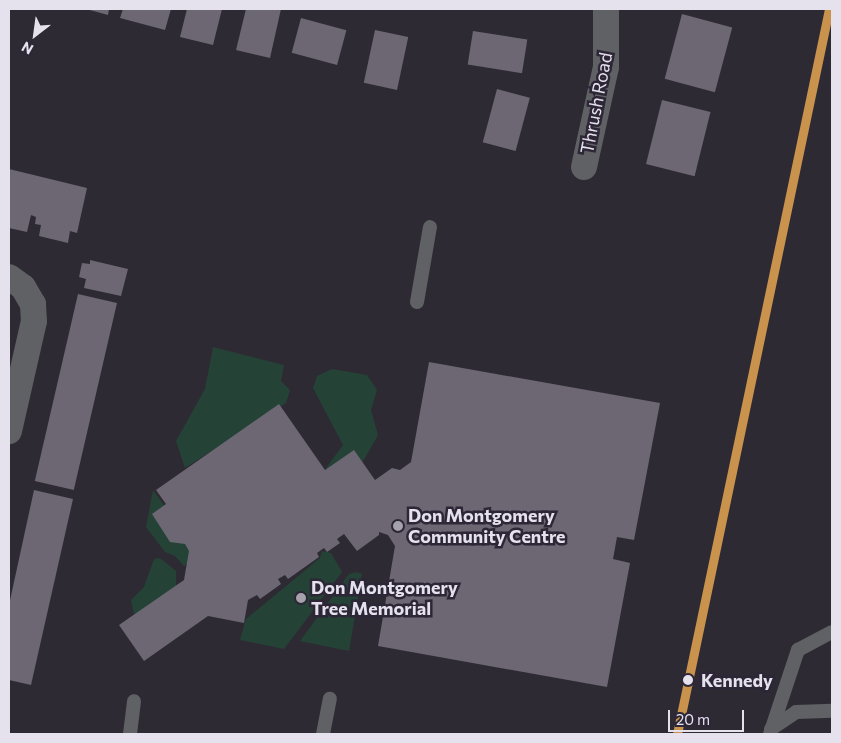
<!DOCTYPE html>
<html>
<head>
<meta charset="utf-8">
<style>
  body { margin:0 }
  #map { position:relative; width:841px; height:743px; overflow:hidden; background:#2e2a33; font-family:Commissioner,sans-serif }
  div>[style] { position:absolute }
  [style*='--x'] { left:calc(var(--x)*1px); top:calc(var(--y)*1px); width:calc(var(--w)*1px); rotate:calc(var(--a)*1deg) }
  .green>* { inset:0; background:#244336 }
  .building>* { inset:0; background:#6c6773; transform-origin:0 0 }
  .service>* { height:14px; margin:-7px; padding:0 7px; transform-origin:7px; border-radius:7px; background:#5f6164 }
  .minor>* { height:26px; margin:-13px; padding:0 13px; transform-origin:13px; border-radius:13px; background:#5f6164 }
  .rail-1>* { height:9px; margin:-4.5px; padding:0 4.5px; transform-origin:4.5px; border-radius:4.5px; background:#c9934d }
  .dots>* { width:14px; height:14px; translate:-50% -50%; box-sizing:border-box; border:2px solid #2d2637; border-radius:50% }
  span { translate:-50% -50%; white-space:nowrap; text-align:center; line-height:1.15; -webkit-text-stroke:5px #2d2637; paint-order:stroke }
  .street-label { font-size:18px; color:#e6e2ed }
  .poi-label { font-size:18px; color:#e6e2ed; font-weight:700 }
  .left { translate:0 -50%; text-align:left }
  .stop-label { font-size:18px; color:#e6e2ed; font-weight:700 }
  .frame { position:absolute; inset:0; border:10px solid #e6e2ed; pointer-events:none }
  .north { position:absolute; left:10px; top:10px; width:50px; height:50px; -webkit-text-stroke:4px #2d2637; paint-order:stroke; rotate:210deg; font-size:14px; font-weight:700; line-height:20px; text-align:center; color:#e6e2ed }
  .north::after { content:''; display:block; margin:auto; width:18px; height:22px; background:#e6e2ed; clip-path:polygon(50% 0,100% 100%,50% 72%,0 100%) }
  .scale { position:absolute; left:668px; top:710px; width:76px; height:22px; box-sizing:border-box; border:2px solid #e6e2ed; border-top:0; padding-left:6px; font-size:15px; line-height:18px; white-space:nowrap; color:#e6e2ed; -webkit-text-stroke:4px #2d2637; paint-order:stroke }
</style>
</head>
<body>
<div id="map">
  <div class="green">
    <div style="clip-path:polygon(213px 347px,284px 365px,281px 381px,290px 390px,286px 403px,185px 468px,176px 441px,205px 389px)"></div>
    <div style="clip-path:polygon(332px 369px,367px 375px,377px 390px,371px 410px,378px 435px,344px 495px,326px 468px,343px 445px,313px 388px,317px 376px)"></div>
    <div style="clip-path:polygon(153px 490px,200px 555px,184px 566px,175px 556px,165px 552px,146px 527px)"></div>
    <div style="clip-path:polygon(322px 551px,331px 553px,342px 572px,284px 649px,240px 640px,246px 619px,320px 558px)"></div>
    <div style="clip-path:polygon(160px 558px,176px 571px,176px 591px,135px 619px,131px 600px,144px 587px,154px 559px)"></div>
    <div style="clip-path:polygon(357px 572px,362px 574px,349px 651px,300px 641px,349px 574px)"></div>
  </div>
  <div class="building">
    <div style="clip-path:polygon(86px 9px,109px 9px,108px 15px)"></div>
    <div style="clip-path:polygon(123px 9px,171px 9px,165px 30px,120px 18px)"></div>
    <div style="clip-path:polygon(187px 9px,222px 9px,213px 45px,180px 37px)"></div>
    <div style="clip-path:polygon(246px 9px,281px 9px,270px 58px,236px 50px)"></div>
    <div style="left:682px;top:14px;width:52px;height:67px;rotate:15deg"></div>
    <div style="left:301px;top:18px;width:47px;height:36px;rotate:15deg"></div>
    <div style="left:375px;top:30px;width:34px;height:54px;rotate:12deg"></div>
    <div style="left:473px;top:31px;width:55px;height:34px;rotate:9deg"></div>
    <div style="left:497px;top:89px;width:34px;height:55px;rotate:15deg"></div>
    <div style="left:662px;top:100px;width:50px;height:66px;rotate:14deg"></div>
    <div style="clip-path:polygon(9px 169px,87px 188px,77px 233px,70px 231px,68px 243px,39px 236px,41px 225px,35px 224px,36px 217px,31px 215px,27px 232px,9px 228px)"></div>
    <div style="clip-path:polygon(90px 260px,128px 269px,121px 296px,84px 288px,86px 279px,79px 277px,82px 263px,90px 264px)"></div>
    <div style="left:78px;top:294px;width:40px;height:192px;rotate:13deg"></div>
    <div style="clip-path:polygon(429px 362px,660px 403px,634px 540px,617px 537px,613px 559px,630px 563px,607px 687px,378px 646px,395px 546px,388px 535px,379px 532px,379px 535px,357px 551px,344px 534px,337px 539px,340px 543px,327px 552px,324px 548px,317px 553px,319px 557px,288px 579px,285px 575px,278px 579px,281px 584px,260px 599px,257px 595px,248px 600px,244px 623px,208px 616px,144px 661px,119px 625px,184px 580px,189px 551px,185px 544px,170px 542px,152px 514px,166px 504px,156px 490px,279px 404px,325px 470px,354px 450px,375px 480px,392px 468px,400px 470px,411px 462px)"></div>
    <div style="clip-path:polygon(34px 490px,73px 499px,31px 685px,9px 680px,9px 605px)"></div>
  </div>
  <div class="service">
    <div style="--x:417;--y:302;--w:76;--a:-80.2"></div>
    <div style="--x:771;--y:729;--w:30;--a:-34"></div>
    <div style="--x:796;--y:712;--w:36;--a:-2"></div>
    <div style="--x:130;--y:734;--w:33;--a:-83"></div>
    <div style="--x:323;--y:734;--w:36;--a:-79"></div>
    <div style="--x:770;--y:734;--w:89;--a:-71.6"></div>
    <div style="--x:798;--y:650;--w:38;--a:-28"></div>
  </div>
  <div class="minor">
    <div style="--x:584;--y:167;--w:102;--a:-77.6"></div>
    <div style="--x:606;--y:67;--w:58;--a:-90"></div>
    <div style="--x:9;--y:277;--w:17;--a:36"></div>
    <div style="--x:23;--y:287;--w:20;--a:60"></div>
    <div style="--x:33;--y:304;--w:17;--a:87"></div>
    <div style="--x:34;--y:321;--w:113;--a:102.8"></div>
  </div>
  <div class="rail-1">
    <div style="--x:677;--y:734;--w:741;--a:-78.16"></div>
  </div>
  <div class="dots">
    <div style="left:398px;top:526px;background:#a6a2ac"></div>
    <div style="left:301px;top:598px;background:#a6a2ac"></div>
    <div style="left:688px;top:680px;background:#e6e2ed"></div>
  </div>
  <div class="street-label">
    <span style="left:596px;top:103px;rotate:-79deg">Thrush Road</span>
  </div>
  <div class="poi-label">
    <span class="left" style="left:408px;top:526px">Don Montgomery<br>Community Centre</span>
    <span class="left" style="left:311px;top:598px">Don Montgomery<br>Tree Memorial</span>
  </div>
  <div class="stop-label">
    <span class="left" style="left:701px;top:680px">Kennedy</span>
  </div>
  <div class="frame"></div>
  <div class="north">N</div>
  <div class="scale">20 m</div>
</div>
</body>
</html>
